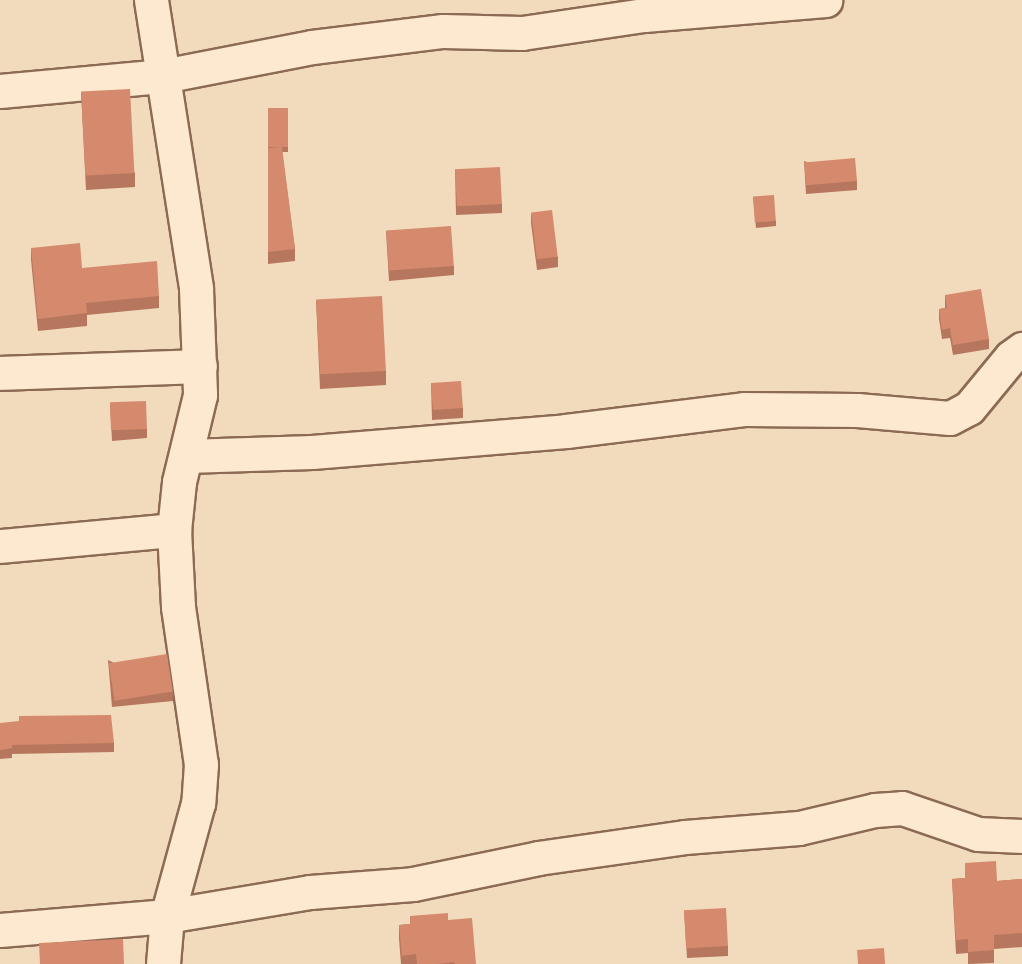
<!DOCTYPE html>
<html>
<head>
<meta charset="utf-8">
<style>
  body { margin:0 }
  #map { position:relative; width:1022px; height:964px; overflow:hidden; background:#f2dbbc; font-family:"Zilla Slab",serif }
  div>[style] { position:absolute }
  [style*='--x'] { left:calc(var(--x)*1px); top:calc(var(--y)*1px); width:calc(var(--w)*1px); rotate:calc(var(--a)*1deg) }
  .roads { filter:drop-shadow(2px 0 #8c6a54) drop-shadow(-2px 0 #8c6a54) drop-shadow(0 2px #8c6a54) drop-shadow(0 -2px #8c6a54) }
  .minor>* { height:33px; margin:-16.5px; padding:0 16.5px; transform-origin:16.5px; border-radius:16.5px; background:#fce9d0 }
  .wall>* { inset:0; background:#b7775e }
  .building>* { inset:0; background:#d58a6d; transform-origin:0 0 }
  span { translate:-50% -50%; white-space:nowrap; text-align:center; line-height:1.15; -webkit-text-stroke:6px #f9e6cc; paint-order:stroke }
</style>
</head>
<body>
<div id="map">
  <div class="roads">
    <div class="minor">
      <div style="--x:151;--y:0;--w:292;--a:81.1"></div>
      <div style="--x:196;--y:289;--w:106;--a:87.8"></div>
      <div style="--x:200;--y:395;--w:89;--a:103.6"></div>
      <div style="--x:179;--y:482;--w:48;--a:95.9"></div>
      <div style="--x:174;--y:530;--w:77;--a:87"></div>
      <div style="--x:178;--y:607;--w:159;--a:81.7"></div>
      <div style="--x:201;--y:764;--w:39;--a:94"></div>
      <div style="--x:198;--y:803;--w:117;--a:105.3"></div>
      <div style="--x:167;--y:916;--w:48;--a:94.8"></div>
      <div style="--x:0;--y:91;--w:164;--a:-5.3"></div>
      <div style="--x:163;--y:76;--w:152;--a:-11"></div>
      <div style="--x:312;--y:47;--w:132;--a:-7"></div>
      <div style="--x:443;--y:31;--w:79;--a:1.5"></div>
      <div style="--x:522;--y:33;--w:123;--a:-8.4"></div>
      <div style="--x:644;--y:15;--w:182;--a:-4.7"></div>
      <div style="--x:0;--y:373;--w:200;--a:-2"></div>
      <div style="--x:186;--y:456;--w:126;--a:-1.8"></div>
      <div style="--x:312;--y:452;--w:255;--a:-4.7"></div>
      <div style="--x:566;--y:431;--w:179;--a:-7"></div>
      <div style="--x:744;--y:409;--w:113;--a:0.5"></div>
      <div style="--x:857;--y:410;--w:93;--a:4.9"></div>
      <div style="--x:950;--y:418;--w:21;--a:-28"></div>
      <div style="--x:969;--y:408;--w:66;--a:-50.5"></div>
      <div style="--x:1011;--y:357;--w:14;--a:-36"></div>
      <div style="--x:0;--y:546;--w:175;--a:-5.3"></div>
      <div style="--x:0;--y:930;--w:168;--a:-4.8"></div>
      <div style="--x:167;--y:916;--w:145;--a:-9.5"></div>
      <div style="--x:310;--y:892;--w:103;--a:-4.4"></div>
      <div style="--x:413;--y:884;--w:128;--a:-11.7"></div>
      <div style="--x:538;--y:858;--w:148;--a:-8.1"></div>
      <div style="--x:685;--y:837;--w:114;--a:-4.5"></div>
      <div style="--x:799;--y:828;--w:78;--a:-13.3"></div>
      <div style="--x:875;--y:810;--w:27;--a:-4"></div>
      <div style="--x:902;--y:808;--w:80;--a:18.9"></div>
      <div style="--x:978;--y:834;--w:44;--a:2.6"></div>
    </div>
  </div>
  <div class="wall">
    <div style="clip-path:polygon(81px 92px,135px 173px,135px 187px,86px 190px)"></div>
    <div style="clip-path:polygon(268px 108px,288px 108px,288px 152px,282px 152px,295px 249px,295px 261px,268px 264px)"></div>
    <div style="clip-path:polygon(804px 161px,857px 181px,857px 190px,806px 194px)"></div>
    <div style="clip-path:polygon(455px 169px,502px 204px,502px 213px,456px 215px)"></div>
    <div style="clip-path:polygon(753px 197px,776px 221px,776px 226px,756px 228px)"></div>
    <div style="clip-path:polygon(531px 213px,558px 257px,558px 267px,537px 270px,531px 223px)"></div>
    <div style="clip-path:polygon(386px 231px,454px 266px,454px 275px,389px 281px)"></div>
    <div style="clip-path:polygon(31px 248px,82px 268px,159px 296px,159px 308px,87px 315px,87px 326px,38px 331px,31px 260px)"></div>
    <div style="clip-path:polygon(945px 295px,989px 339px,989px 349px,953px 355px,950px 338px,942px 339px,939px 319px,939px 309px,945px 308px)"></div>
    <div style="clip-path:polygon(316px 300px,386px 371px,386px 385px,320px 389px)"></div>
    <div style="clip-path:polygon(431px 383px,463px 408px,463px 418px,432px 420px)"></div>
    <div style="clip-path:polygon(110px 404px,147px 429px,147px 438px,112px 441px)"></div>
    <div style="clip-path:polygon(108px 660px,173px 692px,173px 701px,112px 707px)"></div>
    <div style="clip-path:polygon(0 723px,114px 743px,114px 752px,12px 754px,12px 758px,0 759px)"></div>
    <div style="clip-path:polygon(965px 863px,997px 881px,1022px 879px,1022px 947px,994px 949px,994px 963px,968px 964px,968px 953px,956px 954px,952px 879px,965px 878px)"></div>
    <div style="clip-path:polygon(684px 910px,728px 946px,728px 956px,687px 958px)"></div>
    <div style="clip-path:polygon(410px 916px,448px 920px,476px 964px,401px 964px,399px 939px,399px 925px,410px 924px)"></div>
  </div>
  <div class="building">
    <div style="left:130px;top:89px;width:84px;height:49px;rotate:87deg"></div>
    <div style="left:268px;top:108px;width:20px;height:39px"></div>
    <div style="clip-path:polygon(282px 147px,295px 249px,268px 252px,268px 148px)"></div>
    <div style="left:855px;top:158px;width:23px;height:51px;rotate:85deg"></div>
    <div style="left:500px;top:167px;width:37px;height:45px;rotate:87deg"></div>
    <div style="left:774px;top:195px;width:26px;height:21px;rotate:86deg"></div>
    <div style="left:552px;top:210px;width:47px;height:21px;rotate:83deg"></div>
    <div style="left:451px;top:226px;width:40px;height:65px;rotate:86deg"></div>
    <div style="clip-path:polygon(80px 243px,82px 268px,157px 261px,159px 296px,86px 303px,87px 313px,38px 319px,31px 248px)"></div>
    <div style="clip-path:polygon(981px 289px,989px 339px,953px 345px,950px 328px,942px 330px,939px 309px,947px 308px,945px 295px)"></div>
    <div style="left:382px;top:296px;width:75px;height:66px;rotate:87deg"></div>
    <div style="left:461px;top:381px;width:27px;height:30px;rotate:86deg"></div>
    <div style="left:146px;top:401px;width:28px;height:36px;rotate:88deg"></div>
    <div style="left:167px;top:654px;width:38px;height:59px;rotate:81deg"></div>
    <div style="clip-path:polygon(111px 715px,114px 743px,12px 745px,12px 748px,0 750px,0 723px,19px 721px,19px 716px)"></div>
    <div style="clip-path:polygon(996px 861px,997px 881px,1022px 879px,1022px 933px,994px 935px,994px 950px,968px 952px,968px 939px,956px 940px,952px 879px,965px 878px,965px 863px)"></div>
    <div style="left:726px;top:908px;width:38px;height:42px;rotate:87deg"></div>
    <div style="clip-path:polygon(448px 913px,448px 920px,472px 918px,476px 964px,455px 964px,454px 962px,437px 964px,417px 964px,416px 954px,402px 956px,399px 925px,410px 924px,410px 916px)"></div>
    <div style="clip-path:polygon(123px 939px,124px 964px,40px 964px,39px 943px)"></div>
    <div style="left:884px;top:948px;width:16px;height:27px;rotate:86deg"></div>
  </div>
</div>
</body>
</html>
